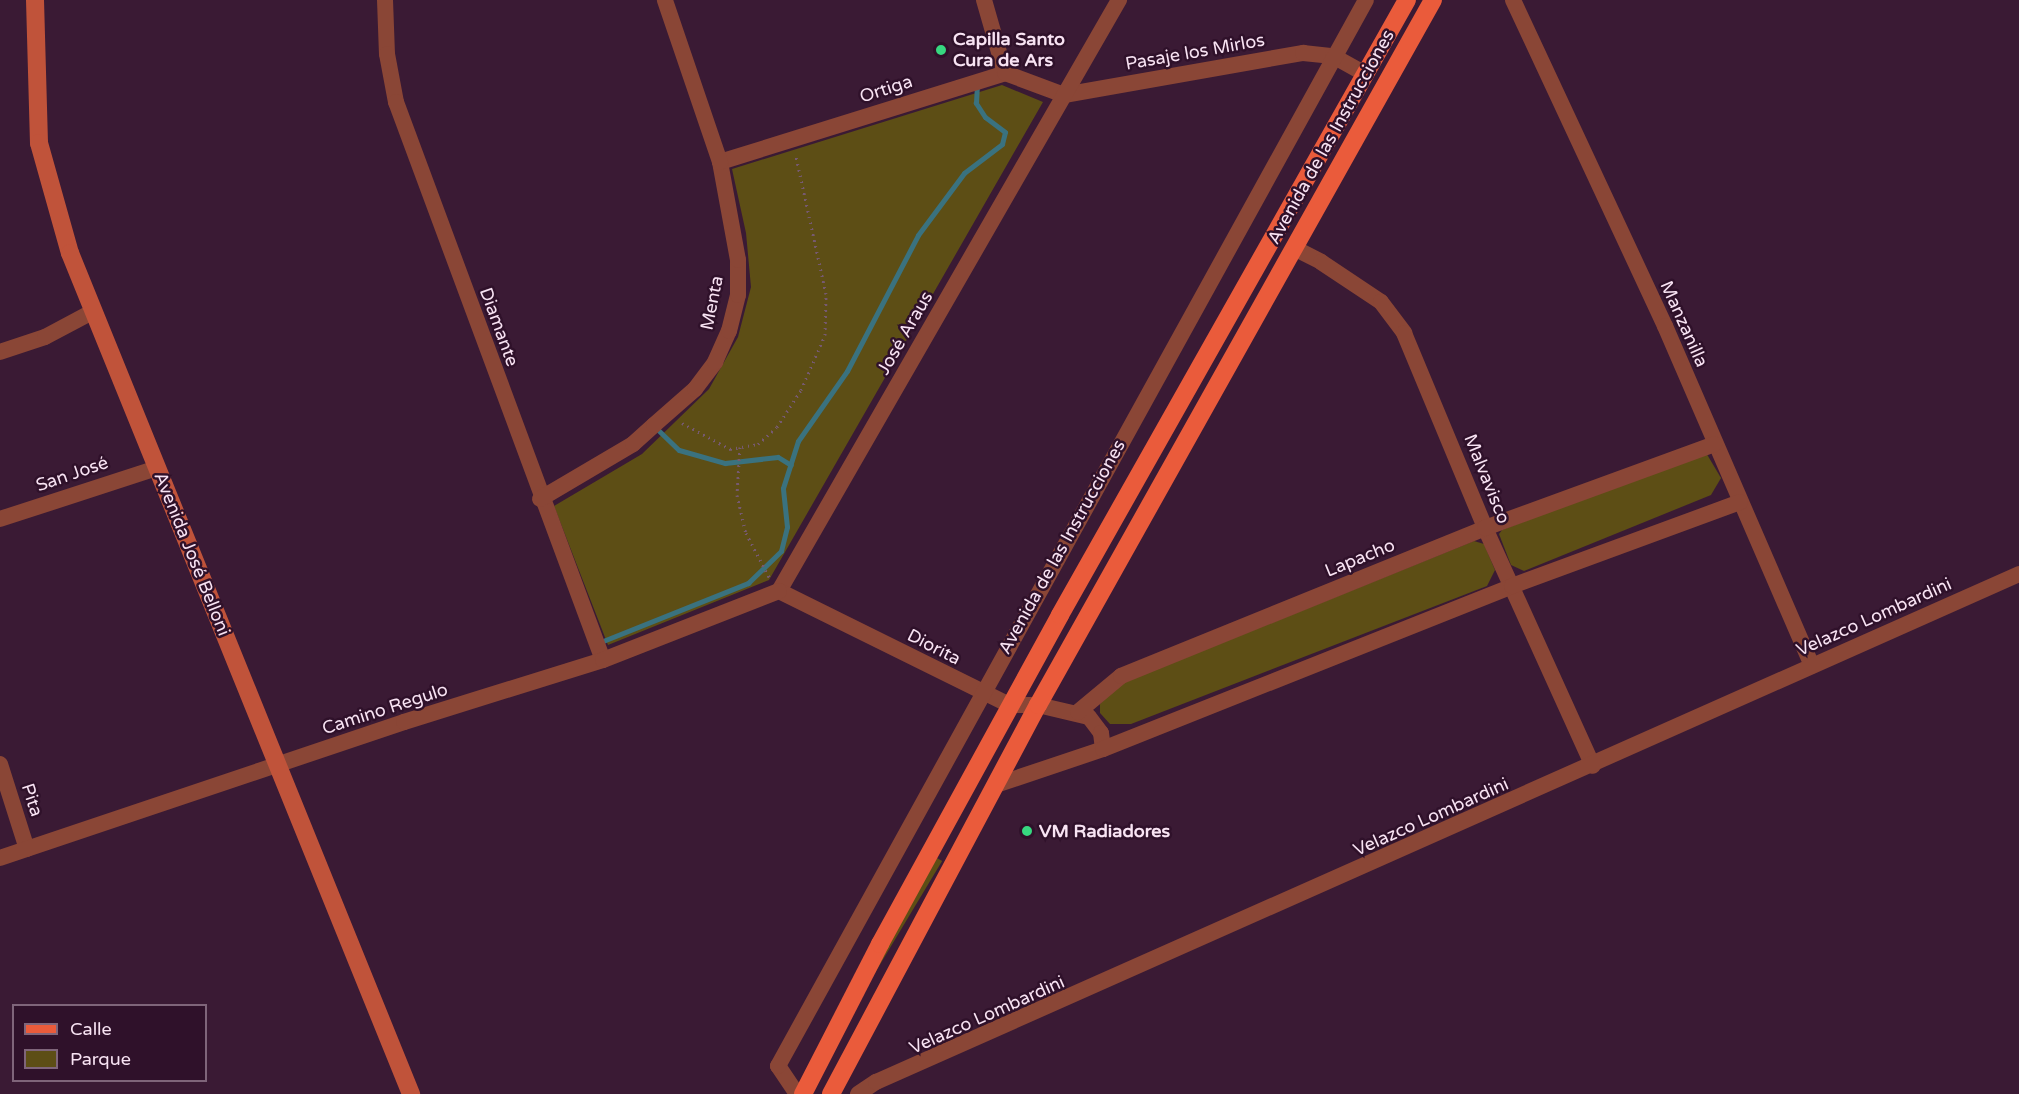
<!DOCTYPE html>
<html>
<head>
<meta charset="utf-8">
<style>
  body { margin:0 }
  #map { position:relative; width:2019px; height:1094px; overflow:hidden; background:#3a1a34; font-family:"Varela Round",sans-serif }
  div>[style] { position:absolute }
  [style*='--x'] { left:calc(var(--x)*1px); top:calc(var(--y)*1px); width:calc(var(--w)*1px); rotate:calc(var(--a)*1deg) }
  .green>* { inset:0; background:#5d4e15; transform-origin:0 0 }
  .stream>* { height:5px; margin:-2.5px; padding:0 2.5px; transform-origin:2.5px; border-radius:2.5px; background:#3a727f }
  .path>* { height:3px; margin-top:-1.5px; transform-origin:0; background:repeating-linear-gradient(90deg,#765970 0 1.5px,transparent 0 6px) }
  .street>* { height:16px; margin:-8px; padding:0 8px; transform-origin:8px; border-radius:8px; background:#8a4636 }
  .secondary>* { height:18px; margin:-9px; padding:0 9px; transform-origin:9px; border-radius:9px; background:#c0533a }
  .primary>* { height:18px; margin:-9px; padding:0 9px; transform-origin:9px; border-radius:9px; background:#ea5b3b }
  .dots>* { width:16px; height:16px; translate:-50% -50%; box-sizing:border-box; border:3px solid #2f112a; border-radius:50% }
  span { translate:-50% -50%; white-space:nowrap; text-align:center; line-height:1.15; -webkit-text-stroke:5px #2f112a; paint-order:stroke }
  .poi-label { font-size:18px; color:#f8e3f3; font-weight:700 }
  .left { translate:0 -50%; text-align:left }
  .street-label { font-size:18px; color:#f8e3f3 }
  .legend { position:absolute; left:12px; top:1004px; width:195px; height:78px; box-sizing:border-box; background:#2f112a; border:2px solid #7f657a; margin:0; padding:8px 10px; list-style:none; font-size:18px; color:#f8e3f3 }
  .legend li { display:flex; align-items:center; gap:12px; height:30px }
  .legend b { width:30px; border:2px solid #7f657a }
</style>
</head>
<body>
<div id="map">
  <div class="green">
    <div style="clip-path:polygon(1002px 85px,1043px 102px,769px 580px,608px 645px,554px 506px,642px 454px,709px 389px,738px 337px,751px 287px,746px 233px,732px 169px)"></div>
    <div style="clip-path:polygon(1705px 451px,1721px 478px,1711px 495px,1524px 571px,1511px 565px,1499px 534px,1502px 530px)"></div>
    <div style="clip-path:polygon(1474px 541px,1484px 544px,1495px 570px,1487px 586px,1131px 724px,1110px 724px,1100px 713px,1100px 704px,1120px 684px)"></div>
    <div style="left:937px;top:858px;width:6px;height:252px;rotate:31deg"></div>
  </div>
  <div class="stream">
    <div style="--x:655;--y:427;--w:33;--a:44"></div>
    <div style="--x:679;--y:450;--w:48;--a:15.8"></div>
    <div style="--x:725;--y:463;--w:53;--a:-6.5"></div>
    <div style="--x:778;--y:457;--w:15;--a:32"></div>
    <div style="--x:598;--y:643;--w:162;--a:-21.8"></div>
    <div style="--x:748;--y:583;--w:46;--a:-44.1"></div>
    <div style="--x:781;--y:551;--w:25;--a:-76"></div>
    <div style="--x:787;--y:527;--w:39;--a:-96"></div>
    <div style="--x:783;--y:488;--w:49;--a:-72.3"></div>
    <div style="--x:798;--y:441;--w:85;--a:-55"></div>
    <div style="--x:847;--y:371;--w:153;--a:-62.4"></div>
    <div style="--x:918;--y:235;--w:77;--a:-53.4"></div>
    <div style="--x:964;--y:173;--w:48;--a:-37.3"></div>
    <div style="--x:1002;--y:144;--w:12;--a:-76"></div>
    <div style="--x:1005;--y:132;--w:25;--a:-143"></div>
    <div style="--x:985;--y:117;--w:17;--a:-123"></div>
    <div style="--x:976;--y:103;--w:18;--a:-87"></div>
  </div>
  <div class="path">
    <div style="--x:682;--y:423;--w:55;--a:28.4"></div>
    <div style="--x:730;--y:449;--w:28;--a:-10"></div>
    <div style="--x:758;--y:444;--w:25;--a:-42"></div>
    <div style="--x:777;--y:427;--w:44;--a:-57"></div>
    <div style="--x:801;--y:390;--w:60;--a:-66.4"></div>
    <div style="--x:825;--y:335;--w:41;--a:-88.6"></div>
    <div style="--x:826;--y:294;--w:141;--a:-102.3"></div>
    <div style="--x:740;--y:447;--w:48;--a:93.6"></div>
    <div style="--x:737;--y:495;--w:39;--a:77"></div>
    <div style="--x:746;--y:533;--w:50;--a:62.4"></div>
  </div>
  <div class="street">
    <div style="--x:385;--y:0;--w:54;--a:87.9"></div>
    <div style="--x:387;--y:54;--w:49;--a:79.4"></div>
    <div style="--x:396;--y:102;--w:595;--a:69.65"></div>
    <div style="--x:984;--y:0;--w:76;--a:74"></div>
    <div style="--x:1513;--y:0;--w:360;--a:65"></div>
    <div style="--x:1665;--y:326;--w:370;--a:66.6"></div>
    <div style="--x:1064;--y:95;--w:243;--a:-10"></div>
    <div style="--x:1303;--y:53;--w:30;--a:6"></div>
    <div style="--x:1333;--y:56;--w:38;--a:29"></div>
    <div style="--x:720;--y:162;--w:299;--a:-17.3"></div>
    <div style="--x:1005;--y:73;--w:63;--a:20.4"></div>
    <div style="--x:1296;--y:249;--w:28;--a:27"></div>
    <div style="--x:1321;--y:262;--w:72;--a:33.7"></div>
    <div style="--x:1381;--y:302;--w:39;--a:53"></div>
    <div style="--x:1404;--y:333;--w:211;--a:67.4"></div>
    <div style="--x:1485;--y:528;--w:261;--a:65.6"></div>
    <div style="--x:0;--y:352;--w:47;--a:-18.4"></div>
    <div style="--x:45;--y:337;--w:53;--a:-28"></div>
    <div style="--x:540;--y:499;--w:108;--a:-30.6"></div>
    <div style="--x:633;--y:444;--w:28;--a:-42"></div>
    <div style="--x:654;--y:425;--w:55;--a:-41.3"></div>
    <div style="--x:695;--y:389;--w:34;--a:-53"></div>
    <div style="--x:715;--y:362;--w:34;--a:-66"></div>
    <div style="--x:729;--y:331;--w:37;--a:-76"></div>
    <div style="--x:738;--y:295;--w:35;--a:-90"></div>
    <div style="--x:738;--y:260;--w:100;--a:-100.4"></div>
    <div style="--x:720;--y:162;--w:171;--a:-108.8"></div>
    <div style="--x:0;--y:519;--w:165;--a:-18"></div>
    <div style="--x:779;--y:591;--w:682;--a:-60.09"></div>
    <div style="--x:779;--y:591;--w:258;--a:26.3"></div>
    <div style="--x:1010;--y:705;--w:28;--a:0"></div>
    <div style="--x:1038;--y:705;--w:52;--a:13.2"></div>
    <div style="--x:1089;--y:717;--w:20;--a:53"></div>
    <div style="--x:1101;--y:733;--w:16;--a:83"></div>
    <div style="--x:1078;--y:712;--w:56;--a:-39.9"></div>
    <div style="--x:1121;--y:676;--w:393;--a:-22.1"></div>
    <div style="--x:1485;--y:528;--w:244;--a:-20.1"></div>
    <div style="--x:0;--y:764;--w:89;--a:72.4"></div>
    <div style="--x:996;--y:785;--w:113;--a:-18.6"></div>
    <div style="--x:1103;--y:749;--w:440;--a:-21.7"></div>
    <div style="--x:1512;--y:586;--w:243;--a:-20.2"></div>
    <div style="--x:0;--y:858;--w:426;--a:-18.6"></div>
    <div style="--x:404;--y:722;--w:208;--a:-17.3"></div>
    <div style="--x:603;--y:660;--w:189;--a:-21.4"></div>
    <div style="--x:797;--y:1094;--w:34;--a:-124"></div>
    <div style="--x:778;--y:1066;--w:1217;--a:-61.12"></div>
    <div style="--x:858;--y:1094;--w:22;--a:-34"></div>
    <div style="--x:876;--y:1082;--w:1251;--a:-23.96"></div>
  </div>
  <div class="secondary">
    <div style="--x:35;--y:0;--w:143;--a:88.4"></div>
    <div style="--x:39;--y:143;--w:114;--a:74.3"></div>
    <div style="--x:70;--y:253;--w:908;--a:67.93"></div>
  </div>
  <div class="primary">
    <div style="--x:803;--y:1094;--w:169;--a:-62.8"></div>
    <div style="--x:880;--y:944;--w:375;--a:-61.3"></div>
    <div style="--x:1060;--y:615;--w:706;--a:-60.57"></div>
    <div style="--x:831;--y:1094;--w:441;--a:-62"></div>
    <div style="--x:1038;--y:705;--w:808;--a:-60.74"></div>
  </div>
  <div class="dots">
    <div style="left:941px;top:50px;background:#37d880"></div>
    <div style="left:1027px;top:831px;background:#37d880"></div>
  </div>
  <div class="poi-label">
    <span class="left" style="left:953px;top:50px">Capilla Santo<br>Cura de Ars</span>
    <span class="left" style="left:1039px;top:831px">VM Radiadores</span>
  </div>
  <div class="street-label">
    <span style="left:1195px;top:52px;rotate:-10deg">Pasaje los Mirlos</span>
    <span style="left:886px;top:89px;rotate:-18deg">Ortiga</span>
    <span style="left:1331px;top:137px;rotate:-61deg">Avenida de las Instrucciones</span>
    <span style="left:712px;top:303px;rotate:-79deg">Menta</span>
    <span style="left:1684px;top:324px;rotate:66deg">Manzanilla</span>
    <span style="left:499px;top:327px;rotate:70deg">Diamante</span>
    <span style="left:905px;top:333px;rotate:-60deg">José Araus</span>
    <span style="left:72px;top:474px;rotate:-19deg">San José</span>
    <span style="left:1487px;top:479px;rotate:68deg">Malvavisco</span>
    <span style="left:1062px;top:547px;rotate:-61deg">Avenida de las Instrucciones</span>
    <span style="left:192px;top:554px;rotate:68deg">Avenida José Belloni</span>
    <span style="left:1360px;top:558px;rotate:-22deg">Lapacho</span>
    <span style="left:1874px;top:617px;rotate:-24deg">Velazco Lombardini</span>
    <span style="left:934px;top:647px;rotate:27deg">Diorita</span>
    <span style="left:385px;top:709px;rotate:-18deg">Camino Regulo</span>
    <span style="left:32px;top:800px;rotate:72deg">Pita</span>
    <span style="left:1431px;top:817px;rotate:-24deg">Velazco Lombardini</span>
    <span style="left:987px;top:1015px;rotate:-24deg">Velazco Lombardini</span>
  </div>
  <ul class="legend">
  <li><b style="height:8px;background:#ea5b3b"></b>Calle</li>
  <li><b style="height:16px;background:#5d4e15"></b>Parque</li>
  </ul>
</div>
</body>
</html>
